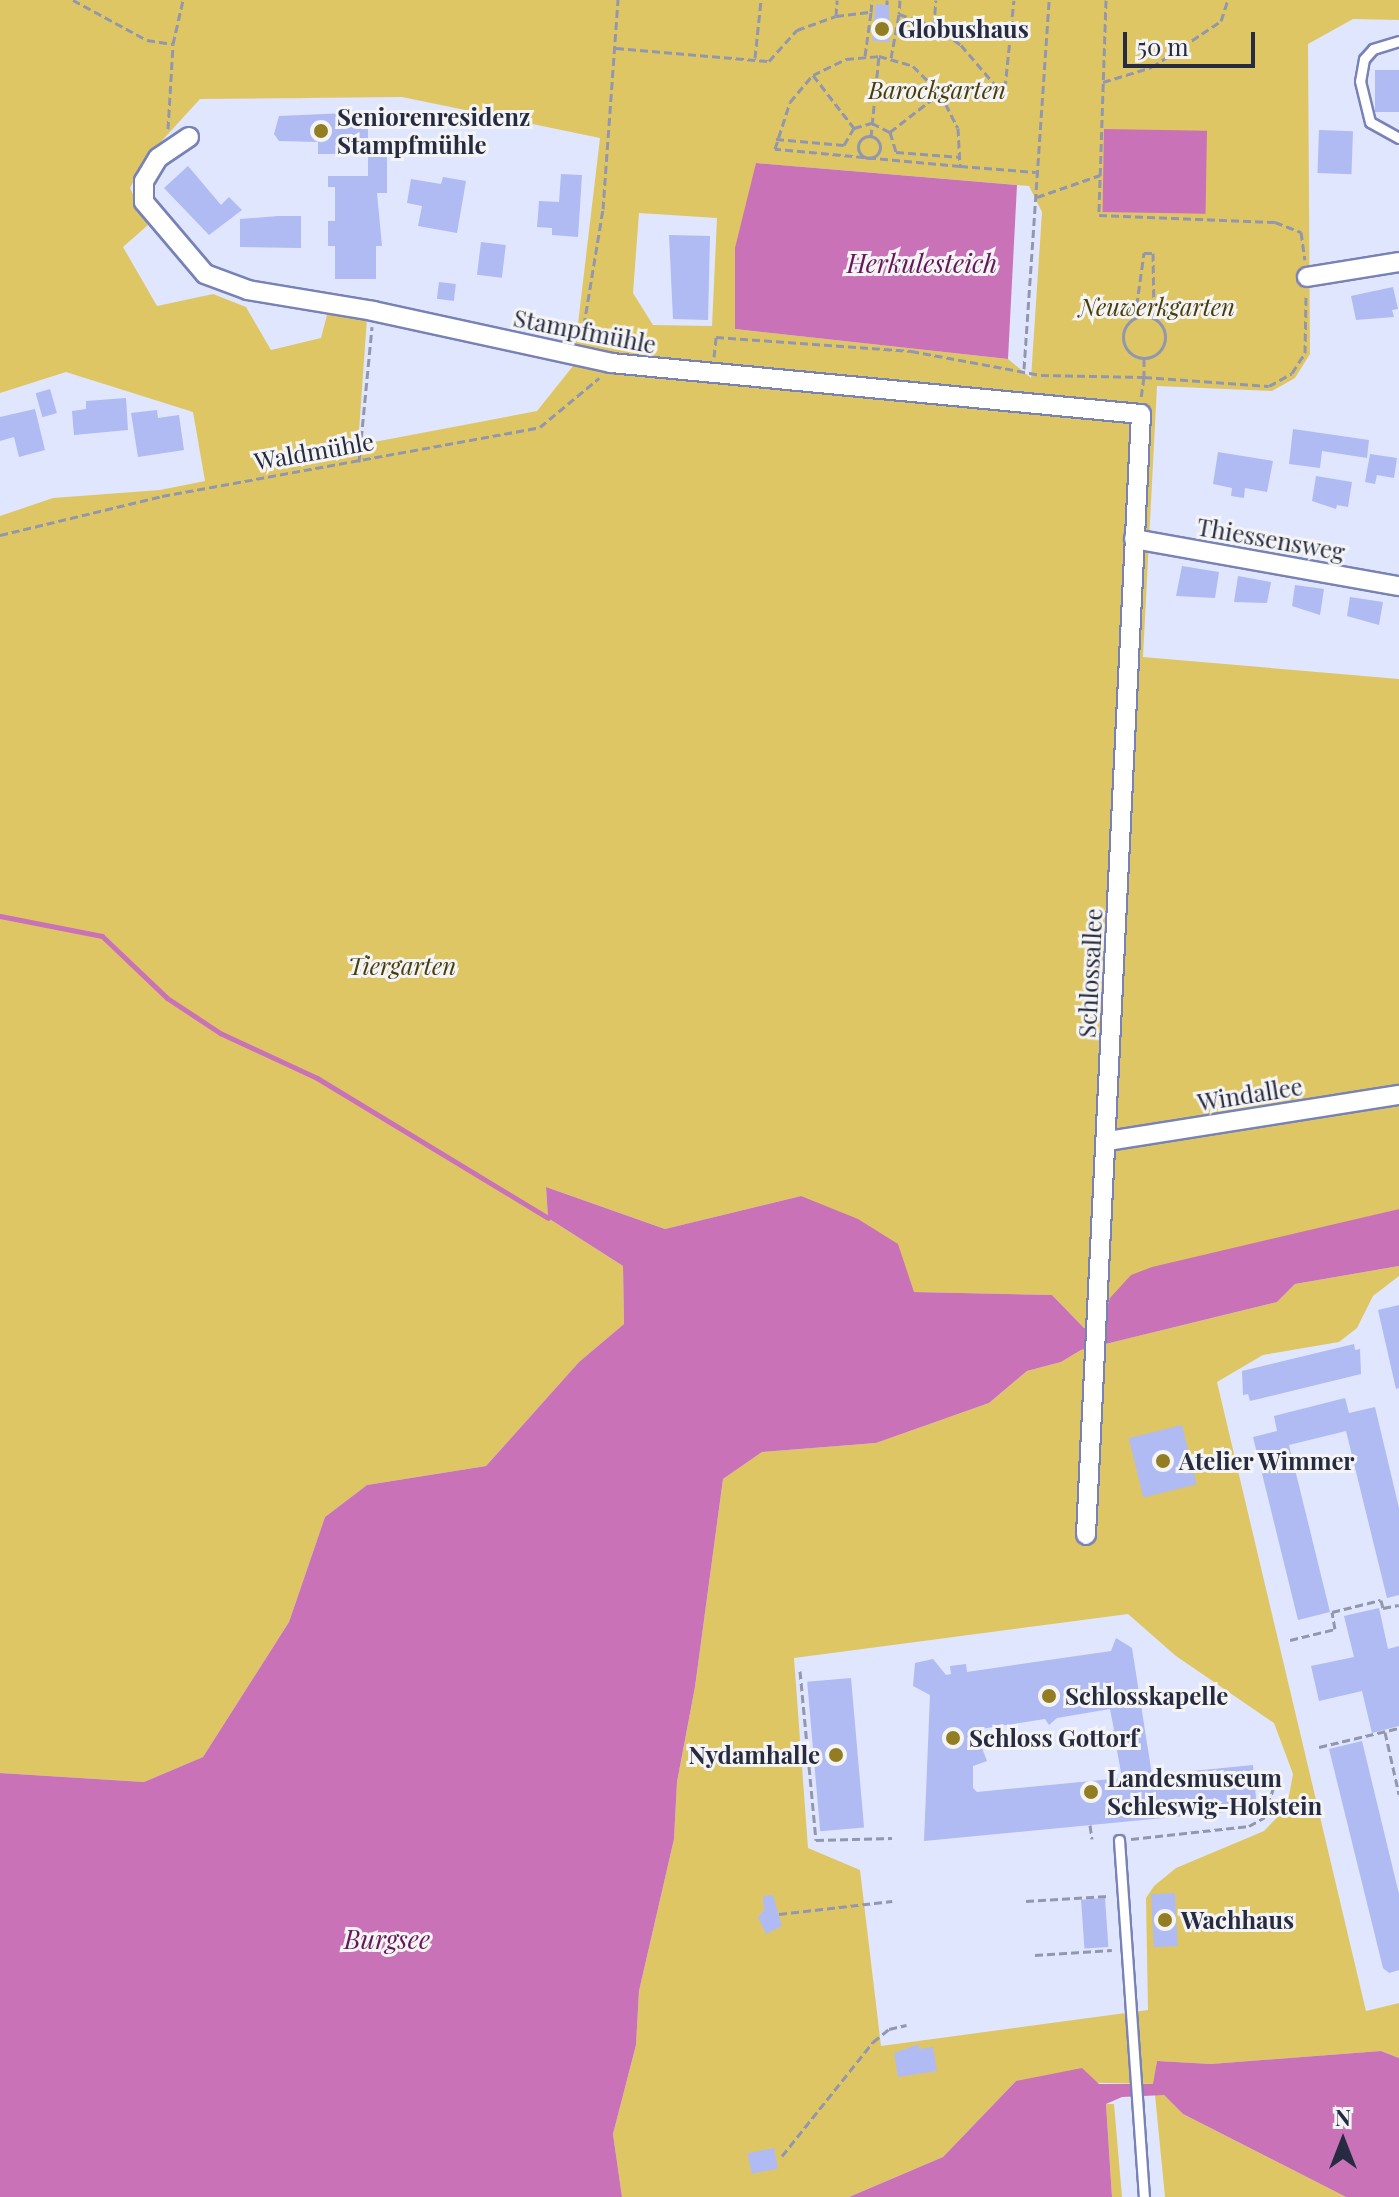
<!DOCTYPE html>
<html>
<head>
<meta charset="utf-8">
<style>
  body { margin:0 }
  #map { position:relative; width:1399px; height:2197px; overflow:hidden; background:#e0e6fd; font-family:"Playfair Display",serif }
  div>[style] { position:absolute }
  [style*='--x'] { left:calc(var(--x)*1px); top:calc(var(--y)*1px); width:calc(var(--w)*1px); rotate:calc(var(--a)*1deg) }
  .green>* { inset:0; background:#dfc665 }
  .water>* { inset:0; background:#c972b7; transform-origin:0 0 }
  .stream>* { height:5px; margin:-2.5px; padding:0 2.5px; transform-origin:2.5px; border-radius:2.5px; background:#c972b7 }
  .building>* { inset:0; background:#afbbf2; transform-origin:0 0 }
  .path>* { height:3px; margin-top:-1.5px; transform-origin:0; background:repeating-linear-gradient(90deg,#9297ae 0 8px,transparent 0 12px) }
  .path>.ring { margin:-1.5px; padding:0; box-sizing:content-box; background:none; border:3px solid #9297ae; border-radius:50% }
  .roads { filter:drop-shadow(2px 0 #7882b6) drop-shadow(-2px 0 #7882b6) drop-shadow(0 2px #7882b6) drop-shadow(0 -2px #7882b6) }
  .lane>* { height:9px; margin:-4.5px; padding:0 4.5px; transform-origin:4.5px; border-radius:4.5px; background:#fff }
  .street>* { height:18px; margin:-9px; padding:0 9px; transform-origin:9px; border-radius:9px; background:#fff }
  .dots>* { width:22px; height:22px; translate:-50% -50%; box-sizing:border-box; border:4px solid #f4f4f4; border-radius:50% }
  span { translate:-50% -50%; white-space:nowrap; text-align:center; line-height:1.15; -webkit-text-stroke:6px #f4f4f4; paint-order:stroke }
  .poi-label { font-size:24px; color:#272b41; font-weight:700 }
  .left { translate:0 -50%; text-align:left }
  .right { translate:-100% -50%; text-align:right }
  .park-label { font-size:24px; color:#483d0a; font-style:italic }
  .street-label { font-size:24px; color:#272b41 }
  .water-label { font-size:26px; color:#651759; font-style:italic }
  .north { position:absolute; left:1303px; top:2101px; width:80px; height:80px; -webkit-text-stroke:6px #f4f4f4; paint-order:stroke; rotate:0deg; font-size:22px; font-weight:700; line-height:32px; text-align:center; color:#272b41 }
  .north::after { content:''; display:block; margin:auto; width:28px; height:36px; background:#272b41; clip-path:polygon(50% 0,100% 100%,50% 72%,0 100%) }
  .scale { position:absolute; left:1123px; top:32px; width:132px; height:36px; box-sizing:border-box; border:4px solid #272b41; border-top:0; padding-left:10px; font-size:24px; line-height:28px; white-space:nowrap; color:#272b41; -webkit-text-stroke:6px #f4f4f4; paint-order:stroke }
</style>
</head>
<body>
<div id="map">
  <div class="green">
    <div style="clip-path:polygon(evenodd,0 0,1399px 0,1399px 20px,1353px 19px,1308px 44px,1310px 354px,1295px 378px,1272px 391px,1157px 386px,1143px 657px,1399px 679px,1399px 1209px,1131px 1275px,1100px 1329px,1084px 1328px,1052px 1295px,914px 1292px,801px 1196px,665px 1229px,546px 1187px,548px 1218px,623px 1266px,624px 1324px,579px 1362px,486px 1466px,367px 1485px,325px 1517px,289px 1622px,203px 1757px,144px 1782px,0 1773px,0 516px,53px 498px,160px 490px,205px 481px,193px 412px,66px 372px,0 393px,0 0,402px 97px,600px 138px,573px 366px,537px 411px,358px 445px,367px 318px,328px 311px,321px 338px,271px 350px,246px 307px,213px 294px,157px 306px,123px 247px,148px 225px,130px 188px,147px 157px,200px 99px,402px 97px,0 0,756px 163px,1029px 186px,1042px 212px,1031px 378px,1008px 359px,735px 329px,756px 163px,0 0,639px 213px,717px 218px,712px 326px,653px 325px,633px 293px,639px 213px)"></div>
    <div style="clip-path:polygon(evenodd,1399px 1266px,1399px 1276px,1373px 1296px,1357px 1328px,1339px 1342px,1263px 1355px,1217px 1382px,1366px 2011px,1399px 2003px,1399px 2058px,1381px 2051px,1211px 2064px,1157px 2061px,1154px 2084px,1016px 2081px,943px 2157px,849px 2197px,622px 2197px,613px 2134px,636px 2045px,639px 1991px,674px 1839px,677px 1782px,695px 1687px,723px 1479px,762px 1452px,876px 1443px,989px 1403px,1027px 1371px,1061px 1362px,1081px 1350px,1277px 1302px,1295px 1284px,1399px 1266px,1128px 1614px,1176px 1656px,1274px 1723px,1293px 1774px,1287px 1807px,1264px 1831px,1176px 1868px,1154px 1886px,1146px 1898px,1148px 2010px,881px 2046px,860px 1870px,808px 1848px,794px 1658px,1128px 1614px)"></div>
    <div style="clip-path:polygon(1155px 2095px,1164px 2095px,1183px 2114px,1346px 2197px,1165px 2197px)"></div>
    <div style="clip-path:polygon(1106px 2104px,1114px 2104px,1122px 2197px,1112px 2197px)"></div>
  </div>
  <div class="water">
    <div style="left:1104px;top:129px;width:103px;height:83px;rotate:1deg"></div>
    <div style="clip-path:polygon(756px 163px,1017px 185px,1008px 359px,735px 329px,735px 248px)"></div>
    <div style="clip-path:polygon(546px 1187px,665px 1229px,801px 1196px,858px 1219px,898px 1244px,914px 1292px,1052px 1295px,1084px 1328px,1101px 1328px,1110px 1298px,1131px 1275px,1152px 1267px,1399px 1209px,1399px 1266px,1295px 1284px,1277px 1302px,1081px 1350px,1061px 1362px,1027px 1371px,989px 1403px,876px 1443px,762px 1452px,723px 1479px,695px 1687px,677px 1782px,674px 1839px,639px 1991px,636px 2045px,613px 2134px,622px 2197px,0 2197px,0 1773px,144px 1782px,203px 1757px,289px 1622px,325px 1517px,367px 1485px,486px 1466px,579px 1362px,624px 1324px,623px 1266px,548px 1218px)"></div>
    <div style="clip-path:polygon(1381px 2051px,1399px 2058px,1399px 2197px,1346px 2197px,1183px 2114px,1164px 2095px,1122px 2097px,1106px 2104px,1112px 2197px,849px 2197px,943px 2157px,1016px 2081px,1082px 2068px,1099px 2084px,1153px 2084px,1157px 2061px,1211px 2064px)"></div>
  </div>
  <div class="stream">
    <div style="--x:0;--y:916;--w:104;--a:11.1"></div>
    <div style="--x:102;--y:936;--w:90;--a:43.6"></div>
    <div style="--x:167;--y:998;--w:64;--a:33.4"></div>
    <div style="--x:220;--y:1033;--w:107;--a:24.9"></div>
    <div style="--x:317;--y:1078;--w:270;--a:31.2"></div>
  </div>
  <div class="building">
    <div style="clip-path:polygon(876px 4px,889px 5px,890px 42px,872px 41px)"></div>
    <div style="left:1375px;top:70px;width:24px;height:42px"></div>
    <div style="clip-path:polygon(346px 113px,346px 127px,368px 127px,368px 141px,387px 141px,387px 193px,377px 193px,382px 246px,376px 246px,376px 279px,335px 279px,335px 246px,328px 246px,328px 221px,335px 221px,335px 187px,328px 187px,328px 176px,368px 176px,368px 154px,318px 154px,318px 142px,279px 141px,274px 134px,279px 116px)"></div>
    <div style="left:1319px;top:130px;width:34px;height:43px;rotate:2deg"></div>
    <div style="clip-path:polygon(188px 166px,221px 205px,229px 197px,242px 210px,209px 235px,164px 188px)"></div>
    <div style="clip-path:polygon(561px 174px,582px 175px,578px 237px,552px 235px,552px 228px,537px 227px,539px 201px,559px 202px)"></div>
    <div style="clip-path:polygon(443px 177px,466px 181px,457px 233px,418px 226px,422px 206px,407px 203px,411px 179px,441px 184px)"></div>
    <div style="clip-path:polygon(278px 216px,301px 216px,301px 248px,240px 247px,240px 219px)"></div>
    <div style="clip-path:polygon(669px 235px,710px 236px,708px 320px,673px 319px)"></div>
    <div style="left:481px;top:242px;width:25px;height:33px;rotate:7deg"></div>
    <div style="left:439px;top:282px;width:17px;height:17px;rotate:7deg"></div>
    <div style="clip-path:polygon(1393px 287px,1398px 309px,1392px 310px,1394px 317px,1356px 320px,1351px 296px)"></div>
    <div style="left:50px;top:389px;width:25px;height:15px;rotate:74deg"></div>
    <div style="clip-path:polygon(126px 398px,128px 430px,74px 435px,72px 411px,86px 409px,86px 401px)"></div>
    <div style="clip-path:polygon(35px 409px,45px 450px,19px 457px,14px 437px,0 441px,0 417px)"></div>
    <div style="clip-path:polygon(157px 410px,158px 418px,179px 415px,184px 450px,138px 457px,131px 413px)"></div>
    <div style="clip-path:polygon(1293px 429px,1369px 440px,1367px 458px,1322px 451px,1320px 468px,1289px 464px)"></div>
    <div style="clip-path:polygon(1218px 452px,1273px 461px,1267px 492px,1245px 488px,1244px 498px,1231px 496px,1232px 488px,1213px 484px)"></div>
    <div style="clip-path:polygon(1370px 454px,1397px 458px,1394px 478px,1377px 475px,1375px 484px,1365px 482px)"></div>
    <div style="clip-path:polygon(1316px 476px,1352px 482px,1348px 507px,1337px 505px,1336px 509px,1312px 501px)"></div>
    <div style="clip-path:polygon(1182px 566px,1219px 572px,1215px 598px,1176px 596px)"></div>
    <div style="clip-path:polygon(1238px 576px,1271px 582px,1267px 603px,1234px 602px)"></div>
    <div style="clip-path:polygon(1295px 585px,1324px 589px,1320px 615px,1292px 606px)"></div>
    <div style="clip-path:polygon(1350px 597px,1383px 602px,1379px 625px,1347px 616px)"></div>
    <div style="clip-path:polygon(1399px 1305px,1399px 1388px,1396px 1389px,1378px 1310px)"></div>
    <div style="clip-path:polygon(1354px 1344px,1355px 1350px,1360px 1349px,1361px 1374px,1250px 1401px,1248px 1394px,1243px 1395px,1242px 1371px)"></div>
    <div style="clip-path:polygon(1345px 1398px,1349px 1413px,1375px 1407px,1399px 1508px,1399px 1595px,1387px 1598px,1346px 1431px,1289px 1445px,1330px 1612px,1298px 1620px,1253px 1437px,1277px 1431px,1274px 1416px)"></div>
    <div style="left:1182px;top:1425px;width:61px;height:55px;rotate:76deg"></div>
    <div style="clip-path:polygon(1379px 1608px,1388px 1649px,1399px 1646px,1399px 1726px,1372px 1733px,1362px 1691px,1319px 1701px,1311px 1666px,1354px 1657px,1344px 1616px)"></div>
    <div style="clip-path:polygon(evenodd,1116px 1638px,1132px 1648px,1152px 1775px,1253px 1765px,1257px 1809px,924px 1841px,930px 1695px,913px 1686px,915px 1663px,933px 1659px,946px 1675px,951px 1674px,950px 1666px,966px 1664px,967px 1672px,1111px 1651px,1116px 1638px,1110px 1709px,1114px 1730px,1104px 1736px,1105px 1742px,1116px 1745px,1122px 1778px,977px 1792px,973px 1788px,973px 1766px,987px 1761px,982px 1748px,974px 1747px,981px 1729px,1045px 1719px,1049px 1725px,1057px 1718px,1110px 1709px)"></div>
    <div style="left:851px;top:1678px;width:150px;height:44px;rotate:85deg"></div>
    <div style="clip-path:polygon(1362px 1741px,1399px 1894px,1399px 1970px,1389px 1973px,1383px 1968px,1329px 1749px)"></div>
    <div style="left:1175px;top:1893px;width:53px;height:24px;rotate:87deg"></div>
    <div style="clip-path:polygon(773px 1895px,782px 1926px,766px 1934px,758px 1917px,764px 1910px,763px 1896px)"></div>
    <div style="left:1105px;top:1898px;width:49px;height:24px;rotate:86deg"></div>
    <div style="clip-path:polygon(919px 2044px,919px 2049px,933px 2047px,937px 2071px,898px 2077px,894px 2053px)"></div>
    <div style="left:774px;top:2148px;width:21px;height:27px;rotate:79deg"></div>
  </div>
  <div class="path">
    <div style="--x:73;--y:0;--w:84;--a:28.4"></div>
    <div style="--x:147;--y:40;--w:26;--a:9"></div>
    <div style="--x:900;--y:0;--w:14;--a:94"></div>
    <div style="--x:899;--y:14;--w:37;--a:19"></div>
    <div style="--x:934;--y:26;--w:33;--a:35"></div>
    <div style="--x:961;--y:45;--w:54;--a:49.5"></div>
    <div style="--x:996;--y:86;--w:9;--a:13"></div>
    <div style="--x:1005;--y:88;--w:88;--a:-84.2"></div>
    <div style="--x:1106;--y:0;--w:215;--a:91.9"></div>
    <div style="--x:1099;--y:215;--w:176;--a:2.3"></div>
    <div style="--x:1275;--y:222;--w:28;--a:21"></div>
    <div style="--x:1301;--y:232;--w:28;--a:82"></div>
    <div style="--x:887;--y:5;--w:5;--a:-90"></div>
    <div style="--x:836;--y:16;--w:16;--a:-86"></div>
    <div style="--x:934;--y:26;--w:26;--a:-86"></div>
    <div style="--x:616;--y:48;--w:154;--a:4.9"></div>
    <div style="--x:769;--y:61;--w:42;--a:-47.9"></div>
    <div style="--x:797;--y:30;--w:41;--a:-19.7"></div>
    <div style="--x:836;--y:16;--w:35;--a:-7"></div>
    <div style="--x:871;--y:12;--w:12;--a:-85"></div>
    <div style="--x:865;--y:56;--w:44;--a:-82.2"></div>
    <div style="--x:879;--y:56;--w:35;--a:16"></div>
    <div style="--x:913;--y:66;--w:38;--a:45"></div>
    <div style="--x:940;--y:93;--w:39;--a:63"></div>
    <div style="--x:958;--y:128;--w:38;--a:87"></div>
    <div style="--x:960;--y:166;--w:186;--a:-174.7"></div>
    <div style="--x:775;--y:149;--w:49;--a:-72.3"></div>
    <div style="--x:790;--y:102;--w:35;--a:-50"></div>
    <div style="--x:813;--y:75;--w:37;--a:-26"></div>
    <div style="--x:846;--y:59;--w:33;--a:-5"></div>
    <div style="--x:755;--y:58;--w:58;--a:-84.1"></div>
    <div style="--x:891;--y:58;--w:45;--a:-79.7"></div>
    <div style="--x:813;--y:75;--w:67;--a:52.3"></div>
    <div style="--x:1103;--y:82;--w:51;--a:-17"></div>
    <div style="--x:1152;--y:67;--w:83;--a:-33.7"></div>
    <div style="--x:1221;--y:21;--w:22;--a:-72"></div>
    <div style="--x:168;--y:129;--w:85;--a:-86.6"></div>
    <div style="--x:173;--y:44;--w:45;--a:-77.2"></div>
    <div style="--x:890;--y:132;--w:63;--a:-38"></div>
    <div class="ring" style="left:858px;top:136px;width:19px;height:19px"></div>
    <div style="--x:871;--y:137;--w:81;--a:-84.4"></div>
    <div style="--x:776;--y:139;--w:68;--a:5"></div>
    <div style="--x:844;--y:145;--w:20;--a:-60"></div>
    <div style="--x:854;--y:128;--w:19;--a:-16"></div>
    <div style="--x:872;--y:123;--w:20;--a:27"></div>
    <div style="--x:890;--y:132;--w:21;--a:73"></div>
    <div style="--x:896;--y:152;--w:65;--a:4.4"></div>
    <div style="--x:960;--y:166;--w:76;--a:4.5"></div>
    <div style="--x:1037;--y:197;--w:67;--a:-19.2"></div>
    <div class="ring" style="left:1123px;top:316px;width:39px;height:39px"></div>
    <div style="--x:1135;--y:317;--w:65;--a:-82"></div>
    <div style="--x:1144;--y:253;--w:9;--a:0"></div>
    <div style="--x:1153;--y:253;--w:64;--a:89.1"></div>
    <div style="--x:582;--y:337;--w:130;--a:-80.7"></div>
    <div style="--x:603;--y:209;--w:210;--a:-85.9"></div>
    <div style="--x:714;--y:357;--w:20;--a:-84"></div>
    <div style="--x:716;--y:337;--w:196;--a:4.1"></div>
    <div style="--x:911;--y:351;--w:132;--a:10.5"></div>
    <div style="--x:1041;--y:375;--w:103;--a:1.1"></div>
    <div style="--x:1144;--y:377;--w:21;--a:98"></div>
    <div style="--x:1144;--y:359;--w:18;--a:90"></div>
    <div style="--x:1144;--y:377;--w:125;--a:4.1"></div>
    <div style="--x:1269;--y:386;--w:26;--a:-29"></div>
    <div style="--x:1292;--y:373;--w:24;--a:-57"></div>
    <div style="--x:1305;--y:353;--w:58;--a:-89"></div>
    <div style="--x:1024;--y:369;--w:370;--a:-86.1"></div>
    <div style="--x:359;--y:462;--w:136;--a:-84.5"></div>
    <div style="--x:0;--y:535;--w:167;--a:-13.5"></div>
    <div style="--x:162;--y:496;--w:384;--a:-10.3"></div>
    <div style="--x:540;--y:427;--w:77;--a:-39.7"></div>
    <div style="--x:1290;--y:1640;--w:46;--a:-13.7"></div>
    <div style="--x:1335;--y:1629;--w:17;--a:-100"></div>
    <div style="--x:1332;--y:1612;--w:50;--a:-13.8"></div>
    <div style="--x:1381;--y:1600;--w:8;--a:76"></div>
    <div style="--x:1383;--y:1608;--w:16;--a:-11"></div>
    <div style="--x:800;--y:1671;--w:170;--a:84.6"></div>
    <div style="--x:816;--y:1840;--w:76;--a:-1.5"></div>
    <div style="--x:1385;--y:1732;--w:64;--a:77.3"></div>
    <div style="--x:1319;--y:1747;--w:82;--a:-13.4"></div>
    <div style="--x:1090;--y:1825;--w:14;--a:82"></div>
    <div style="--x:1131;--y:1839;--w:119;--a:-6.3"></div>
    <div style="--x:1249;--y:1826;--w:18;--a:-29"></div>
    <div style="--x:1265;--y:1817;--w:36;--a:-74"></div>
    <div style="--x:1026;--y:1901;--w:82;--a:-3.5"></div>
    <div style="--x:779;--y:1914;--w:114;--a:-6.6"></div>
    <div style="--x:1035;--y:1955;--w:77;--a:-3.7"></div>
    <div style="--x:782;--y:2156;--w:146;--a:-51.4"></div>
    <div style="--x:873;--y:2042;--w:21;--a:-39"></div>
    <div style="--x:889;--y:2029;--w:18;--a:-13"></div>
  </div>
  <div class="roads">
    <div class="lane">
      <div style="--x:1399;--y:41;--w:27;--a:163"></div>
      <div style="--x:1373;--y:49;--w:13;--a:132"></div>
      <div style="--x:1364;--y:59;--w:22;--a:100"></div>
      <div style="--x:1360;--y:81;--w:42;--a:76.3"></div>
      <div style="--x:1370;--y:122;--w:33;--a:29"></div>
      <div style="--x:1119;--y:1840;--w:358;--a:86"></div>
    </div>
    <div class="street">
      <div style="--x:189;--y:137;--w:37;--a:146"></div>
      <div style="--x:158;--y:158;--w:27;--a:121"></div>
      <div style="--x:144;--y:181;--w:21;--a:90"></div>
      <div style="--x:144;--y:202;--w:94;--a:49.7"></div>
      <div style="--x:205;--y:274;--w:46;--a:20.4"></div>
      <div style="--x:248;--y:290;--w:127;--a:9.5"></div>
      <div style="--x:373;--y:311;--w:244;--a:12.3"></div>
      <div style="--x:611;--y:363;--w:532;--a:5.5"></div>
      <div style="--x:1141;--y:414;--w:1122;--a:92.81"></div>
      <div style="--x:1307;--y:277;--w:93;--a:-9.3"></div>
      <div style="--x:1134;--y:539;--w:269;--a:10.1"></div>
      <div style="--x:1108;--y:1141;--w:295;--a:-9"></div>
    </div>
  </div>
  <div class="dots">
    <div style="left:882px;top:29px;background:#927d23"></div>
    <div style="left:321px;top:131px;background:#927d23"></div>
    <div style="left:1163px;top:1461px;background:#927d23"></div>
    <div style="left:1049px;top:1696px;background:#927d23"></div>
    <div style="left:953px;top:1738px;background:#927d23"></div>
    <div style="left:836px;top:1755px;background:#927d23"></div>
    <div style="left:1091px;top:1792px;background:#927d23"></div>
    <div style="left:1165px;top:1920px;background:#927d23"></div>
  </div>
  <div class="poi-label">
    <span class="left" style="left:898px;top:29px">Globushaus</span>
    <span class="left" style="left:337px;top:131px">Seniorenresidenz<br>Stampfmühle</span>
    <span class="left" style="left:1179px;top:1461px">Atelier Wimmer</span>
    <span class="left" style="left:1065px;top:1696px">Schlosskapelle</span>
    <span class="left" style="left:969px;top:1738px">Schloss Gottorf</span>
    <span class="right" style="left:820px;top:1755px">Nydamhalle</span>
    <span class="left" style="left:1107px;top:1792px">Landesmuseum<br>Schleswig-Holstein</span>
    <span class="left" style="left:1181px;top:1920px">Wachhaus</span>
  </div>
  <div class="park-label">
    <span style="left:937px;top:90px">Barockgarten</span>
    <span style="left:1157px;top:307px">Neuwerkgarten</span>
    <span style="left:402px;top:966px">Tiergarten</span>
  </div>
  <div class="street-label">
    <span style="left:585px;top:331px;rotate:11deg">Stampfmühle</span>
    <span style="left:314px;top:451px;rotate:-10deg">Waldmühle</span>
    <span style="left:1271px;top:539px;rotate:10deg">Thiessensweg</span>
    <span style="left:1090px;top:973px;rotate:-87deg">Schlossallee</span>
    <span style="left:1250px;top:1094px;rotate:-9deg">Windallee</span>
  </div>
  <div class="water-label">
    <span style="left:922px;top:263px">Herkulesteich</span>
    <span style="left:387px;top:1939px">Burgsee</span>
  </div>
  <div class="north">N</div>
  <div class="scale">50 m</div>
</div>
</body>
</html>
